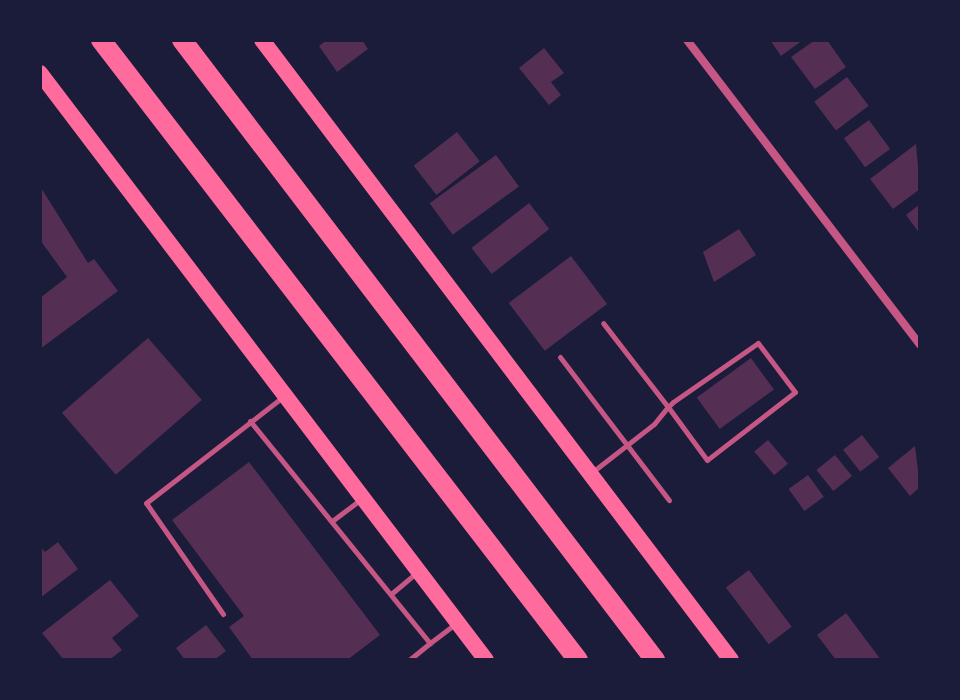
<!DOCTYPE html>
<html>
<head>
<meta charset="utf-8">
<style>
  body { margin:0 }
  #map { position:relative; width:960px; height:700px; overflow:hidden; background:#1b1b3a; font-family:Mulish,sans-serif }
  div>[style] { position:absolute }
  [style*='--x'] { left:calc(var(--x)*1px); top:calc(var(--y)*1px); width:calc(var(--w)*1px); rotate:calc(var(--a)*1deg) }
  .building>* { inset:0; background:#542f53; transform-origin:0 0 }
  .service>* { height:5px; margin:-2.5px; padding:0 2.5px; transform-origin:2.5px; border-radius:2.5px; background:#c65784 }
  .minor>* { height:8px; margin:-4px; padding:0 4px; transform-origin:4px; border-radius:4px; background:#c65784 }
  .secondary>* { height:16px; margin:-8px; padding:0 8px; transform-origin:8px; border-radius:8px; background:#ff6b9d }
  .motorway>* { height:20px; margin:-10px; padding:0 10px; transform-origin:10px; border-radius:10px; background:#ff6b9d }
  span { translate:-50% -50%; white-space:nowrap; text-align:center; line-height:1.15; -webkit-text-stroke:7px #1b1b3a; paint-order:stroke }
  .frame { position:absolute; inset:0; border:42px solid #1b1b3a; pointer-events:none }
</style>
</head>
<body>
<div id="map">
  <div class="building">
    <div style="clip-path:polygon(327px 40px,362px 40px,368px 49px,337px 72px,319px 46px)"></div>
    <div style="clip-path:polygon(770px 40px,803px 40px,781px 56px)"></div>
    <div style="clip-path:polygon(815px 40px,827px 40px,846px 67px,815px 89px,791px 57px)"></div>
    <div style="clip-path:polygon(544px 48px,564px 73px,551px 82px,561px 95px,549px 105px,519px 68px)"></div>
    <div style="left:847px;top:77px;width:36px;height:41px;rotate:53deg"></div>
    <div style="left:869px;top:120px;width:36px;height:31px;rotate:54deg"></div>
    <div style="left:457px;top:132px;width:37px;height:55px;rotate:52deg"></div>
    <div style="clip-path:polygon(916px 144px,920px 189px,893px 209px,870px 179px)"></div>
    <div style="left:496px;top:155px;width:39px;height:82px;rotate:54deg"></div>
    <div style="clip-path:polygon(40px 186px,88px 263px,94px 259px,118px 291px,40px 349px,40px 298px,67px 277px,40px 240px)"></div>
    <div style="left:529px;top:203px;width:33px;height:73px;rotate:52deg"></div>
    <div style="clip-path:polygon(920px 204px,920px 234px,906px 215px)"></div>
    <div style="clip-path:polygon(739px 229px,756px 255px,714px 282px,703px 252px)"></div>
    <div style="left:571px;top:256px;width:60px;height:78px;rotate:53deg"></div>
    <div style="left:148px;top:338px;width:82px;height:114px;rotate:49deg"></div>
    <div style="left:751px;top:358px;width:39px;height:67px;rotate:54deg"></div>
    <div style="left:862px;top:435px;width:28px;height:24px;rotate:52deg"></div>
    <div style="left:768px;top:440px;width:31px;height:18px;rotate:50deg"></div>
    <div style="clip-path:polygon(915px 446px,920px 487px,910px 496px,888px 468px)"></div>
    <div style="left:835px;top:455px;width:27px;height:24px;rotate:51deg"></div>
    <div style="clip-path:polygon(249px 462px,380px 635px,347px 660px,253px 660px,229px 627px,244px 616px,172px 520px)"></div>
    <div style="left:808px;top:475px;width:27px;height:24px;rotate:54deg"></div>
    <div style="clip-path:polygon(58px 542px,78px 569px,40px 598px,40px 546px,45px 552px)"></div>
    <div style="left:749px;top:570px;width:71px;height:29px;rotate:53deg"></div>
    <div style="clip-path:polygon(110px 580px,139px 616px,112px 638px,122px 650px,109px 660px,64px 660px,42px 633px)"></div>
    <div style="clip-path:polygon(846px 613px,881px 660px,836px 660px,817px 635px)"></div>
    <div style="clip-path:polygon(206px 625px,226px 651px,214px 660px,185px 660px,176px 648px)"></div>
  </div>
  <div class="service">
    <div style="--x:560;--y:357;--w:180;--a:52.7"></div>
    <div style="--x:250;--y:421;--w:286;--a:51"></div>
    <div style="--x:430;--y:643;--w:27;--a:141"></div>
    <div style="--x:591;--y:473;--w:80;--a:-37.9"></div>
    <div style="--x:654;--y:424;--w:22;--a:-51"></div>
    <div style="--x:668;--y:407;--w:7;--a:-45"></div>
    <div style="--x:673;--y:402;--w:103;--a:-34.8"></div>
    <div style="--x:758;--y:343;--w:61;--a:52.9"></div>
    <div style="--x:795;--y:392;--w:111;--a:142.3"></div>
    <div style="--x:707;--y:460;--w:66;--a:-126.3"></div>
    <div style="--x:668;--y:407;--w:106;--a:-127.7"></div>
    <div style="--x:332;--y:521;--w:35;--a:-37"></div>
    <div style="--x:391;--y:594;--w:31;--a:-40"></div>
    <div style="--x:223;--y:614;--w:135;--a:-124.7"></div>
    <div style="--x:146;--y:503;--w:175;--a:-37.8"></div>
    <div style="--x:430;--y:643;--w:31;--a:-37"></div>
  </div>
  <div class="minor">
    <div style="--x:687;--y:40;--w:384;--a:52.6"></div>
  </div>
  <div class="secondary">
    <div style="--x:262;--y:40;--w:777;--a:52.89"></div>
    <div style="--x:40;--y:73;--w:737;--a:52.77"></div>
  </div>
  <div class="motorway">
    <div style="--x:101;--y:40;--w:782;--a:52.43"></div>
    <div style="--x:182;--y:40;--w:780;--a:52.66"></div>
  </div>
  <div class="frame"></div>
</div>
</body>
</html>
